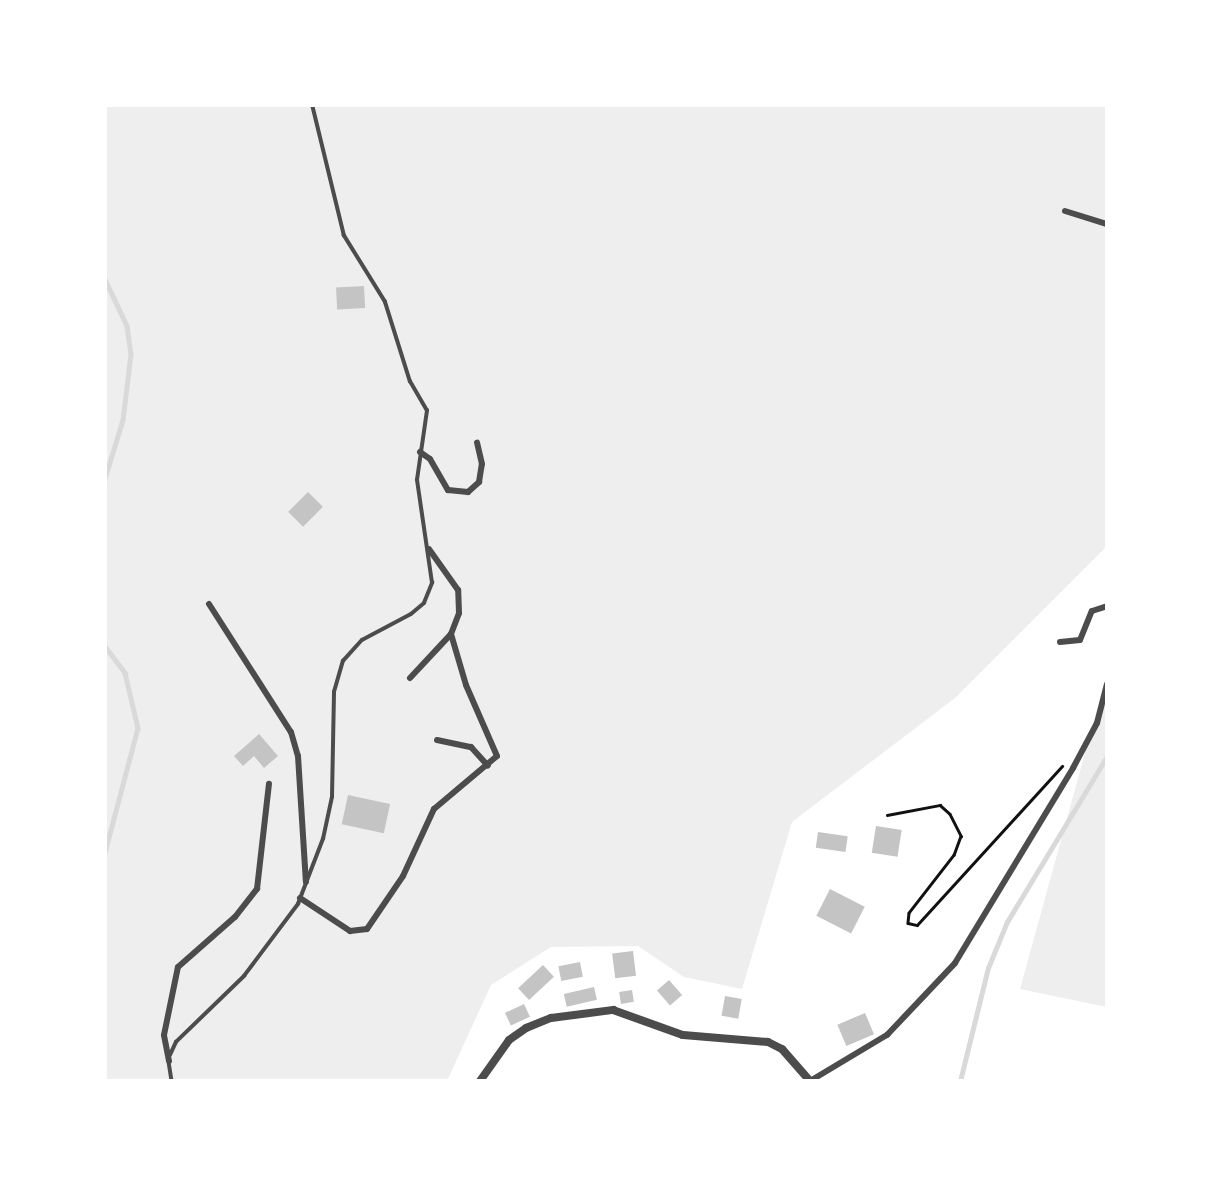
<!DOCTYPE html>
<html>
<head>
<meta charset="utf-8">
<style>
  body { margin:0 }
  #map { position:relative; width:1212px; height:1186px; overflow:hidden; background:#fff; font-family:Arial,sans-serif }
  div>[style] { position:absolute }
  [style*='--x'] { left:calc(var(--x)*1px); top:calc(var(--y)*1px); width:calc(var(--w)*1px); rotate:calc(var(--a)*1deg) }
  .green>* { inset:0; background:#eee }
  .stream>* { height:4.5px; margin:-2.25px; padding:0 2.25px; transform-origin:2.25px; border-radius:2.25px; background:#d9d9d9 }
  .building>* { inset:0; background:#c4c4c4; transform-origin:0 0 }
  .path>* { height:2.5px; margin:-1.25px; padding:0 1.25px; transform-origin:1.25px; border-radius:1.25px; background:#111 }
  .service>* { height:3.5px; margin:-1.75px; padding:0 1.75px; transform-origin:1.75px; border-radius:1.75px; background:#4c4c4c }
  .minor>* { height:6px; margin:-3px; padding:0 3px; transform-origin:3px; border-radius:3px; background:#4c4c4c }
  .tertiary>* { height:8px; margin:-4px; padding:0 4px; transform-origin:4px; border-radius:4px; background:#4c4c4c }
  span { translate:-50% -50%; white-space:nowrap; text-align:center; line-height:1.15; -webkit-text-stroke:6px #fff; paint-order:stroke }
  .frame { position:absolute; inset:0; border:107px solid #fff; pointer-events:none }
</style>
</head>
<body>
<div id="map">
  <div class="green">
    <div style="clip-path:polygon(105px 105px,1107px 105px,1107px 546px,955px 698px,792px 822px,742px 989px,684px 977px,638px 946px,551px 947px,491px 985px,447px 1081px,105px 1081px)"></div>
    <div style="clip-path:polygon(1107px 673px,1107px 1007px,1020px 989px)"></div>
  </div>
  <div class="stream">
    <div style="--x:105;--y:279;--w:52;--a:64.9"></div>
    <div style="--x:127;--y:326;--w:28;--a:82"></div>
    <div style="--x:131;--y:354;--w:66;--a:96.9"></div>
    <div style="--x:123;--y:420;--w:62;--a:107"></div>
    <div style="--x:105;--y:646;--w:34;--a:53"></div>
    <div style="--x:125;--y:673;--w:57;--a:76.7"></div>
    <div style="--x:138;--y:728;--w:129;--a:104.8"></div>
    <div style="--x:960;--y:1081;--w:116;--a:-76.1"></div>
    <div style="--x:988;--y:968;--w:50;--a:-67.6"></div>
    <div style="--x:1007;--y:922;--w:194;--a:-58.9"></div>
  </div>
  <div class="building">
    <div style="left:364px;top:286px;width:22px;height:28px;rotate:87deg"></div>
    <div style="left:308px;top:492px;width:21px;height:28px;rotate:45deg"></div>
    <div style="clip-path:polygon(259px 734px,278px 756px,264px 768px,254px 756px,243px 766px,234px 756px)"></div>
    <div style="left:348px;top:795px;width:43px;height:30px;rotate:12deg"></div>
    <div style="left:876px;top:826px;width:26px;height:27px;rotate:9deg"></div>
    <div style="left:818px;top:832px;width:30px;height:16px;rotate:8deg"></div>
    <div style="left:830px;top:889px;width:39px;height:30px;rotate:27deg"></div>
    <div style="left:633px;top:951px;width:25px;height:21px;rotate:83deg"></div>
    <div style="left:580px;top:962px;width:15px;height:22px;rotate:79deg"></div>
    <div style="left:543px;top:965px;width:16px;height:34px;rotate:47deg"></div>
    <div style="left:669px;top:980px;width:20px;height:16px;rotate:49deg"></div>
    <div style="left:594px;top:987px;width:13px;height:31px;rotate:77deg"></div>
    <div style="left:632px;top:990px;width:12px;height:13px;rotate:81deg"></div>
    <div style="left:725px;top:996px;width:17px;height:20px;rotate:10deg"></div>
    <div style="left:524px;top:1004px;width:14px;height:21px;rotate:65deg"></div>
    <div style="left:865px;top:1013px;width:23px;height:30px;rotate:67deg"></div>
  </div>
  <div class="path">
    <div style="--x:887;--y:815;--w:54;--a:-10.7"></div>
    <div style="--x:940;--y:805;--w:13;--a:42"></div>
    <div style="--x:950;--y:814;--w:25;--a:63"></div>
    <div style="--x:961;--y:836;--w:20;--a:110"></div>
    <div style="--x:954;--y:855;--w:73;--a:127.8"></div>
    <div style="--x:909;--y:913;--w:10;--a:96"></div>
    <div style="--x:908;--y:923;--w:9;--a:13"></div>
    <div style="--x:917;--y:925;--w:215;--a:-47.6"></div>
  </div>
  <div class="service">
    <div style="--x:170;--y:1055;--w:14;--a:-65"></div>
    <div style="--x:176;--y:1042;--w:95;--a:-44.1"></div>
    <div style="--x:244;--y:976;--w:90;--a:-53.1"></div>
    <div style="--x:298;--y:904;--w:70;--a:-69"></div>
    <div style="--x:323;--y:839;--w:43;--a:-77.9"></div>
    <div style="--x:332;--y:797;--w:105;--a:-88.9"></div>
    <div style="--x:334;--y:692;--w:32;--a:-74"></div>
    <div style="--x:343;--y:661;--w:28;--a:-48"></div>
    <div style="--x:362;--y:640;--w:55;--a:-28"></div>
    <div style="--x:411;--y:614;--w:17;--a:-40"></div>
    <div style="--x:424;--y:603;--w:22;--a:-68"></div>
    <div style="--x:432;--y:583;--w:104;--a:-98.3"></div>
    <div style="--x:417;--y:480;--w:70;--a:-81.8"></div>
    <div style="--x:427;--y:411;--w:34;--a:-120"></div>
    <div style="--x:410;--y:382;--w:84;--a:-107.4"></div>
    <div style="--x:385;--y:302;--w:78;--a:-121.8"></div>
    <div style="--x:344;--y:236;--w:135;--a:-103.7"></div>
    <div style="--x:169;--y:1062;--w:19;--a:81"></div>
  </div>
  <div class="minor">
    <div style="--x:1065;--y:211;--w:44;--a:17.2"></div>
    <div style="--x:420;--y:452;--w:12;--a:35"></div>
    <div style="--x:430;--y:459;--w:36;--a:60"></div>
    <div style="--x:448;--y:490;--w:20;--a:6"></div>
    <div style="--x:468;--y:492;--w:15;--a:-42"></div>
    <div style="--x:479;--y:482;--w:18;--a:-81"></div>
    <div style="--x:482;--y:464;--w:22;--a:-103"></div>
    <div style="--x:209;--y:604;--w:152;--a:57.4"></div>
    <div style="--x:291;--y:732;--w:25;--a:74"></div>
    <div style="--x:298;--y:756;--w:126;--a:86.4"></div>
    <div style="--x:1060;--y:642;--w:20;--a:-6"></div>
    <div style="--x:1080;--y:640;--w:31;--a:-68"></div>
    <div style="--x:1092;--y:611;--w:16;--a:-18"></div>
    <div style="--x:410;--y:678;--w:60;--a:-47"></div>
    <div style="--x:451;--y:634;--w:22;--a:-69"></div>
    <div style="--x:459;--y:613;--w:23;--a:-92"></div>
    <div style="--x:458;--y:590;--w:50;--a:-125.3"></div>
    <div style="--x:437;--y:740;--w:35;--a:12"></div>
    <div style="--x:471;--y:747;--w:25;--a:48"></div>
    <div style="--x:300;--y:898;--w:60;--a:33.4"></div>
    <div style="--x:350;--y:931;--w:17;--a:-7"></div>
    <div style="--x:367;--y:929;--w:64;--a:-55.8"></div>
    <div style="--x:403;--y:876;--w:74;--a:-65.2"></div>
    <div style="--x:434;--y:809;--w:82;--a:-40.1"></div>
    <div style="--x:497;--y:756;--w:77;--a:-113.6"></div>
    <div style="--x:466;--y:685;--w:53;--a:-106.4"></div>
    <div style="--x:169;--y:1061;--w:26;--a:-101"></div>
    <div style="--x:164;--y:1035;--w:69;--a:-78.4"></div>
    <div style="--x:178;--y:967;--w:76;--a:-41.3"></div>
    <div style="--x:235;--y:917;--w:36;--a:-52"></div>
    <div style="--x:257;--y:889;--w:106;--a:-83.5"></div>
    <div style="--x:810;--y:1081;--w:90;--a:-30.9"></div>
    <div style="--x:887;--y:1035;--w:99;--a:-46.6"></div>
    <div style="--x:955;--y:963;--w:228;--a:-58.8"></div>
    <div style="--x:1073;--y:768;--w:51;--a:-61.9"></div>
    <div style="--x:1097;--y:723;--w:40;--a:-75.6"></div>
  </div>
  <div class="tertiary">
    <div style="--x:480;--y:1081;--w:50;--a:-54.7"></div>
    <div style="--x:509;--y:1040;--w:21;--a:-35"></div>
    <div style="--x:526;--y:1028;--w:27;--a:-22"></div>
    <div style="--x:551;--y:1018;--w:63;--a:-7.4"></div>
    <div style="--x:613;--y:1010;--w:74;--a:19.7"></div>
    <div style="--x:683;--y:1035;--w:85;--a:4.7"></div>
    <div style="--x:768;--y:1042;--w:16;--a:27"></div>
    <div style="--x:782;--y:1049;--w:43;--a:48.8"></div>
  </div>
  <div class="frame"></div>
</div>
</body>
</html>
